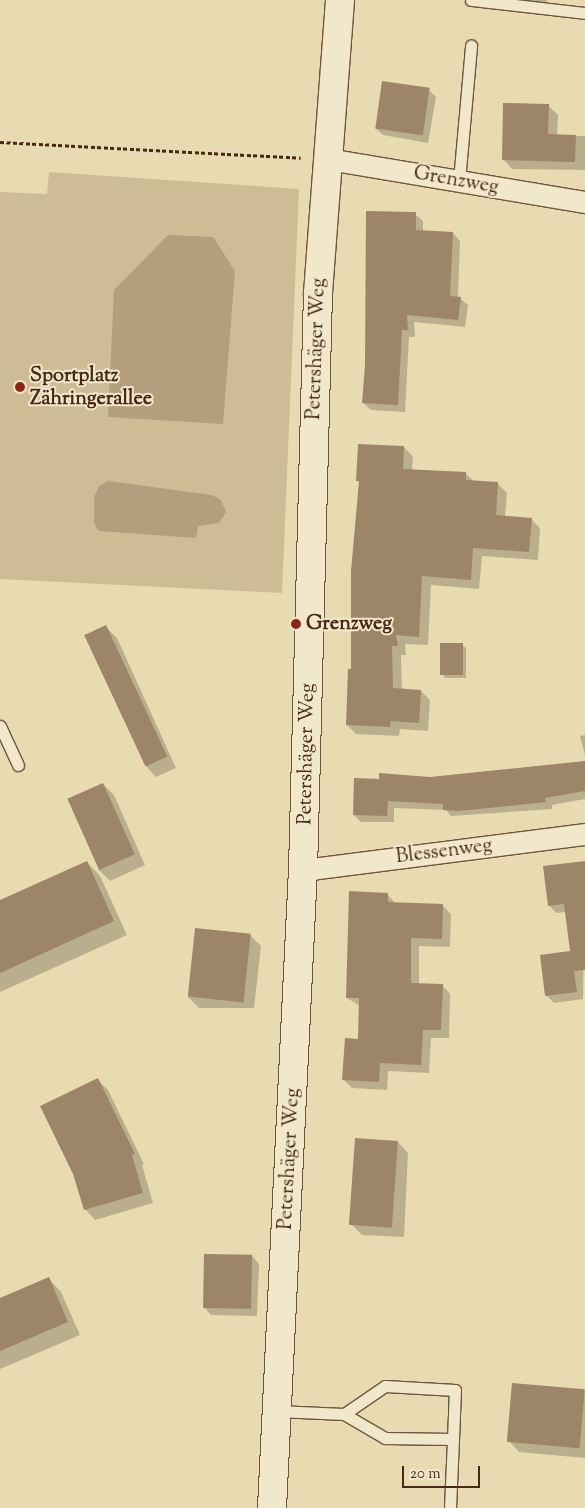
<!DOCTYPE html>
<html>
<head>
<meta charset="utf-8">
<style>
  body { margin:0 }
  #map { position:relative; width:585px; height:1508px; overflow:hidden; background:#e9dbb1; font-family:"Sorts Mill Goudy",serif }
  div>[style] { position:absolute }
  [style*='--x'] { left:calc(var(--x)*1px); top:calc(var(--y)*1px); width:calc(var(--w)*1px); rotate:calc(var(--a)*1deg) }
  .green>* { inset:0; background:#cebc97 }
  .water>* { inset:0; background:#b39e7d }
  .shadow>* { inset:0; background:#0003 }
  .building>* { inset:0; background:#9d8567; transform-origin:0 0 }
  .path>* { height:3px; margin-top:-1.5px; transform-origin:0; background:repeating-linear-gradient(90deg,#4a2717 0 4px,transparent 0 6.5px) }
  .roads { filter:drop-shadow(1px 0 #72543e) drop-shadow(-1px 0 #72543e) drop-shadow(0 1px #72543e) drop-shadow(0 -1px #72543e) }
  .service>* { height:11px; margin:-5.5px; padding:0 5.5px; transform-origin:5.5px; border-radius:5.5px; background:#f1e8cc }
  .minor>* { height:21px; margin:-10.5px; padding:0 10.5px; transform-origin:10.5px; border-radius:10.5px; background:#f1e8cc }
  .tertiary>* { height:28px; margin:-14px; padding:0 14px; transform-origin:14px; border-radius:14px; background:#f1e8cc }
  .dots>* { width:14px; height:14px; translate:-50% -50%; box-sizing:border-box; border:2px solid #f1e8cc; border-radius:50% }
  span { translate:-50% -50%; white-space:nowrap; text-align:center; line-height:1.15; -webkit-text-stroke:4px #f1e8cc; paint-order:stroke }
  .street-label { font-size:20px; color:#4a2717 }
  .poi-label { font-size:20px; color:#4a2717; font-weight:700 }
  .left { translate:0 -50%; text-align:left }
  .scale { position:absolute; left:402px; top:1466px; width:78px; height:22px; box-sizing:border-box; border:2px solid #4a2717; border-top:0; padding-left:6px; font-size:15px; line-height:18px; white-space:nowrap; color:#4a2717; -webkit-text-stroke:4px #f1e8cc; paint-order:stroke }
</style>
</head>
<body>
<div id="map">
  <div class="green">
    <div style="clip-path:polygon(49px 172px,299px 189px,282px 593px,0 579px,0 192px,47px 194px)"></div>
  </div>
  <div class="water">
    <div style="clip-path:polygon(168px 235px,213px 237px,235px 271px,223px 424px,108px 417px,114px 290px)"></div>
    <div style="clip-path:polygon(108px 481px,212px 495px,221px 500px,226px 512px,219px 523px,198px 526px,196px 538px,99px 531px,94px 523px,94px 497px,99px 486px)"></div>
  </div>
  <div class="shadow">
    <div style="clip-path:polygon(525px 0,547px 0,546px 4px)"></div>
    <div style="clip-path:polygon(429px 90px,436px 97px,428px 143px,383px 135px,375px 128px)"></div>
    <div style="clip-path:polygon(548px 105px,558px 115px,557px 136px,585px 136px,585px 170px,512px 169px,503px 159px)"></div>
    <div style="clip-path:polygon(415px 214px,423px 221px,423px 232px,453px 233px,460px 241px,458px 297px,468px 305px,465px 327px,414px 322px,415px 337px,409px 337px,405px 412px,371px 410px,363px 403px)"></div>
    <div style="clip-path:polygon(404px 447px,413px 457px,412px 470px,465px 473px,475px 482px,498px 484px,507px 493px,505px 517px,531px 519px,540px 528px,538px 560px,482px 556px,479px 589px,431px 585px,428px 645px,405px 644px,406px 655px,401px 655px,402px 689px,421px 691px,430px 700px,428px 731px,400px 729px,399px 736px,356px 734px,347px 725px,352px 670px,360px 483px,357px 480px)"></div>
    <div style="clip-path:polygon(106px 627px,117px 638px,176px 768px,156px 777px,146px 766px)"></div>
    <div style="clip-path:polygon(462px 645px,466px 648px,466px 678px,445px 678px,442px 674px)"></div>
    <div style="clip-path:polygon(585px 735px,585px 755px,580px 736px)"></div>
    <div style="clip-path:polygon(585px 762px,585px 799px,552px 805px,552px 809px,451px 816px,446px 810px,394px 808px,394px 822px,361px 822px,354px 815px,380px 780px,430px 778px)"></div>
    <div style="clip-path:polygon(103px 784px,114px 795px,145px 865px,110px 881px,99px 870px)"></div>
    <div style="clip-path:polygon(87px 862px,100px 876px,127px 935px,0 992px,0 902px)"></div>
    <div style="clip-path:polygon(585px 863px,583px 999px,554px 1003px,546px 995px,571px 952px,566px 912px,556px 913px,549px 905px)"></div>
    <div style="clip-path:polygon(387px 894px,396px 904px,443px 906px,451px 914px,450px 947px,419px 946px,419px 985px,442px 985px,450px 994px,449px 1038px,431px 1038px,429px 1073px,388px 1071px,387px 1090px,352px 1088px,343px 1079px,359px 1040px,360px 1006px,347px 998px)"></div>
    <div style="clip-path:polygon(250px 935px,261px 946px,254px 1008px,199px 1008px,188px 997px)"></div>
    <div style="clip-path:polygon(98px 1080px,108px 1090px,144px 1164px,142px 1165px,153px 1203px,95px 1220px,85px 1209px)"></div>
    <div style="clip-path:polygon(398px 1142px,408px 1153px,404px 1237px,362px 1235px,351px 1224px)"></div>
    <div style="clip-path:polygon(252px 1256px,259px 1264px,257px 1316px,211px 1315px,204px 1307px)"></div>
    <div style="clip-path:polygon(49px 1279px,61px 1292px,80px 1335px,0 1369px,0 1300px)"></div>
    <div style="clip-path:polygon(585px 1391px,585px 1458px,519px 1452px,509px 1441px)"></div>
  </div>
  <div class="building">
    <div style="left:382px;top:81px;width:48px;height:48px;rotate:8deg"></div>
    <div style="clip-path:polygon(503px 103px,549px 104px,548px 134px,576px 135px,575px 162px,502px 160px)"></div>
    <div style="clip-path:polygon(366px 211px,416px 212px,416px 230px,453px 232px,450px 296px,461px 297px,458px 320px,407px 315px,408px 330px,402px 330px,398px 405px,362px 403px,365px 365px)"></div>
    <div style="clip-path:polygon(358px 444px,404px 446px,403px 469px,466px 472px,466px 480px,498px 482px,496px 515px,532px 518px,529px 552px,473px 548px,471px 580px,422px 576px,419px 637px,396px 635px,398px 646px,392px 646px,393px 688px,421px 690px,419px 723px,391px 721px,390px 727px,346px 725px,348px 669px,351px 669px,351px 571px,359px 481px,356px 481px)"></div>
    <div style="left:106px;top:625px;width:145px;height:24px;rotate:65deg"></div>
    <div style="left:463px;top:643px;width:32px;height:23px;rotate:90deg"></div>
    <div style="clip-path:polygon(585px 761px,585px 791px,545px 798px,546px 802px,459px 811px,443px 810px,443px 804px,388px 801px,387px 816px,353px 815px,354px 778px,379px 779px,379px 773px,430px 777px)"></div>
    <div style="left:103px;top:783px;width:78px;height:39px;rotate:66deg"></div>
    <div style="clip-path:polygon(87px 861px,114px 921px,0 973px,0 900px)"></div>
    <div style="clip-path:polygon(585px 861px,585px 970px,574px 971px,577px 992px,545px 996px,540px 955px,570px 951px,564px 904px,548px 906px,543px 866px)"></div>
    <div style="clip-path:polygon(349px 891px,388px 893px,388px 902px,443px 904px,442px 939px,411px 938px,411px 983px,443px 984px,441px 1030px,423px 1030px,421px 1065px,380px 1063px,379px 1082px,342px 1080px,345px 1038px,358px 1039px,359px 998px,346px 998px)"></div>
    <div style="left:195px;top:928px;width:56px;height:69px;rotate:6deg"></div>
    <div style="clip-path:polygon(98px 1078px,135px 1154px,132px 1155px,143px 1193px,84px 1210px,73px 1174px,40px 1106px)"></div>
    <div style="left:355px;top:1138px;width:43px;height:87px;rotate:4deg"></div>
    <div style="left:204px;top:1254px;width:48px;height:54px;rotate:1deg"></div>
    <div style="clip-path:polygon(49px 1277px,68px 1322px,0 1351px,0 1298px)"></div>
    <div style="left:512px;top:1383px;width:73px;height:59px;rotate:5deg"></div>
  </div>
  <div class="path">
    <div style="--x:0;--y:142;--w:301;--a:3"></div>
  </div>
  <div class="roads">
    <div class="service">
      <div style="--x:471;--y:0;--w:115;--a:6.5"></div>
      <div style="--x:459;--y:181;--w:136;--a:-84.9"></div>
      <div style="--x:0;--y:726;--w:43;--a:65.2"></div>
      <div style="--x:277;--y:1411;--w:67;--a:2.6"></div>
      <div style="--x:344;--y:1414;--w:48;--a:30.3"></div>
      <div style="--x:385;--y:1438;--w:68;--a:0.8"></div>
      <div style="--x:453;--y:1439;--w:49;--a:-87.7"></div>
      <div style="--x:455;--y:1390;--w:70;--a:-176.7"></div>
      <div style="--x:385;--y:1386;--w:50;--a:145.7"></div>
      <div style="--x:450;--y:1508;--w:69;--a:-87.5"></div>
    </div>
    <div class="minor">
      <div style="--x:328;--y:159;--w:261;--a:9.5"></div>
      <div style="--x:303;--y:870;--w:284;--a:-7.3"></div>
    </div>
    <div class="tertiary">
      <div style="--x:272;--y:1508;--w:639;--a:-87.22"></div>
      <div style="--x:303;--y:870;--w:577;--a:-88.51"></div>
      <div style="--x:318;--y:293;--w:294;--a:-85.7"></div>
    </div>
  </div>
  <div class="dots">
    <div style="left:20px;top:387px;background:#8f2418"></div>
    <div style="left:296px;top:624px;background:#8f2418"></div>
  </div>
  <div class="street-label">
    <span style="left:456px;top:181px;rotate:10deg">Grenzweg</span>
    <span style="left:317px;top:349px;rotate:-88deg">Petershäger Weg</span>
    <span style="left:307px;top:754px;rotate:-89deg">Petershäger Weg</span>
    <span style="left:444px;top:852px;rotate:-7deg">Blessenweg</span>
    <span style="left:290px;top:1159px;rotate:-87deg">Petershäger Weg</span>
  </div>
  <div class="poi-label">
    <span class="left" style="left:30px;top:388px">Sportplatz<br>Zähringerallee</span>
    <span class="left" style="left:306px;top:624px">Grenzweg</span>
  </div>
  <div class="scale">20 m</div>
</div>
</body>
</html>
